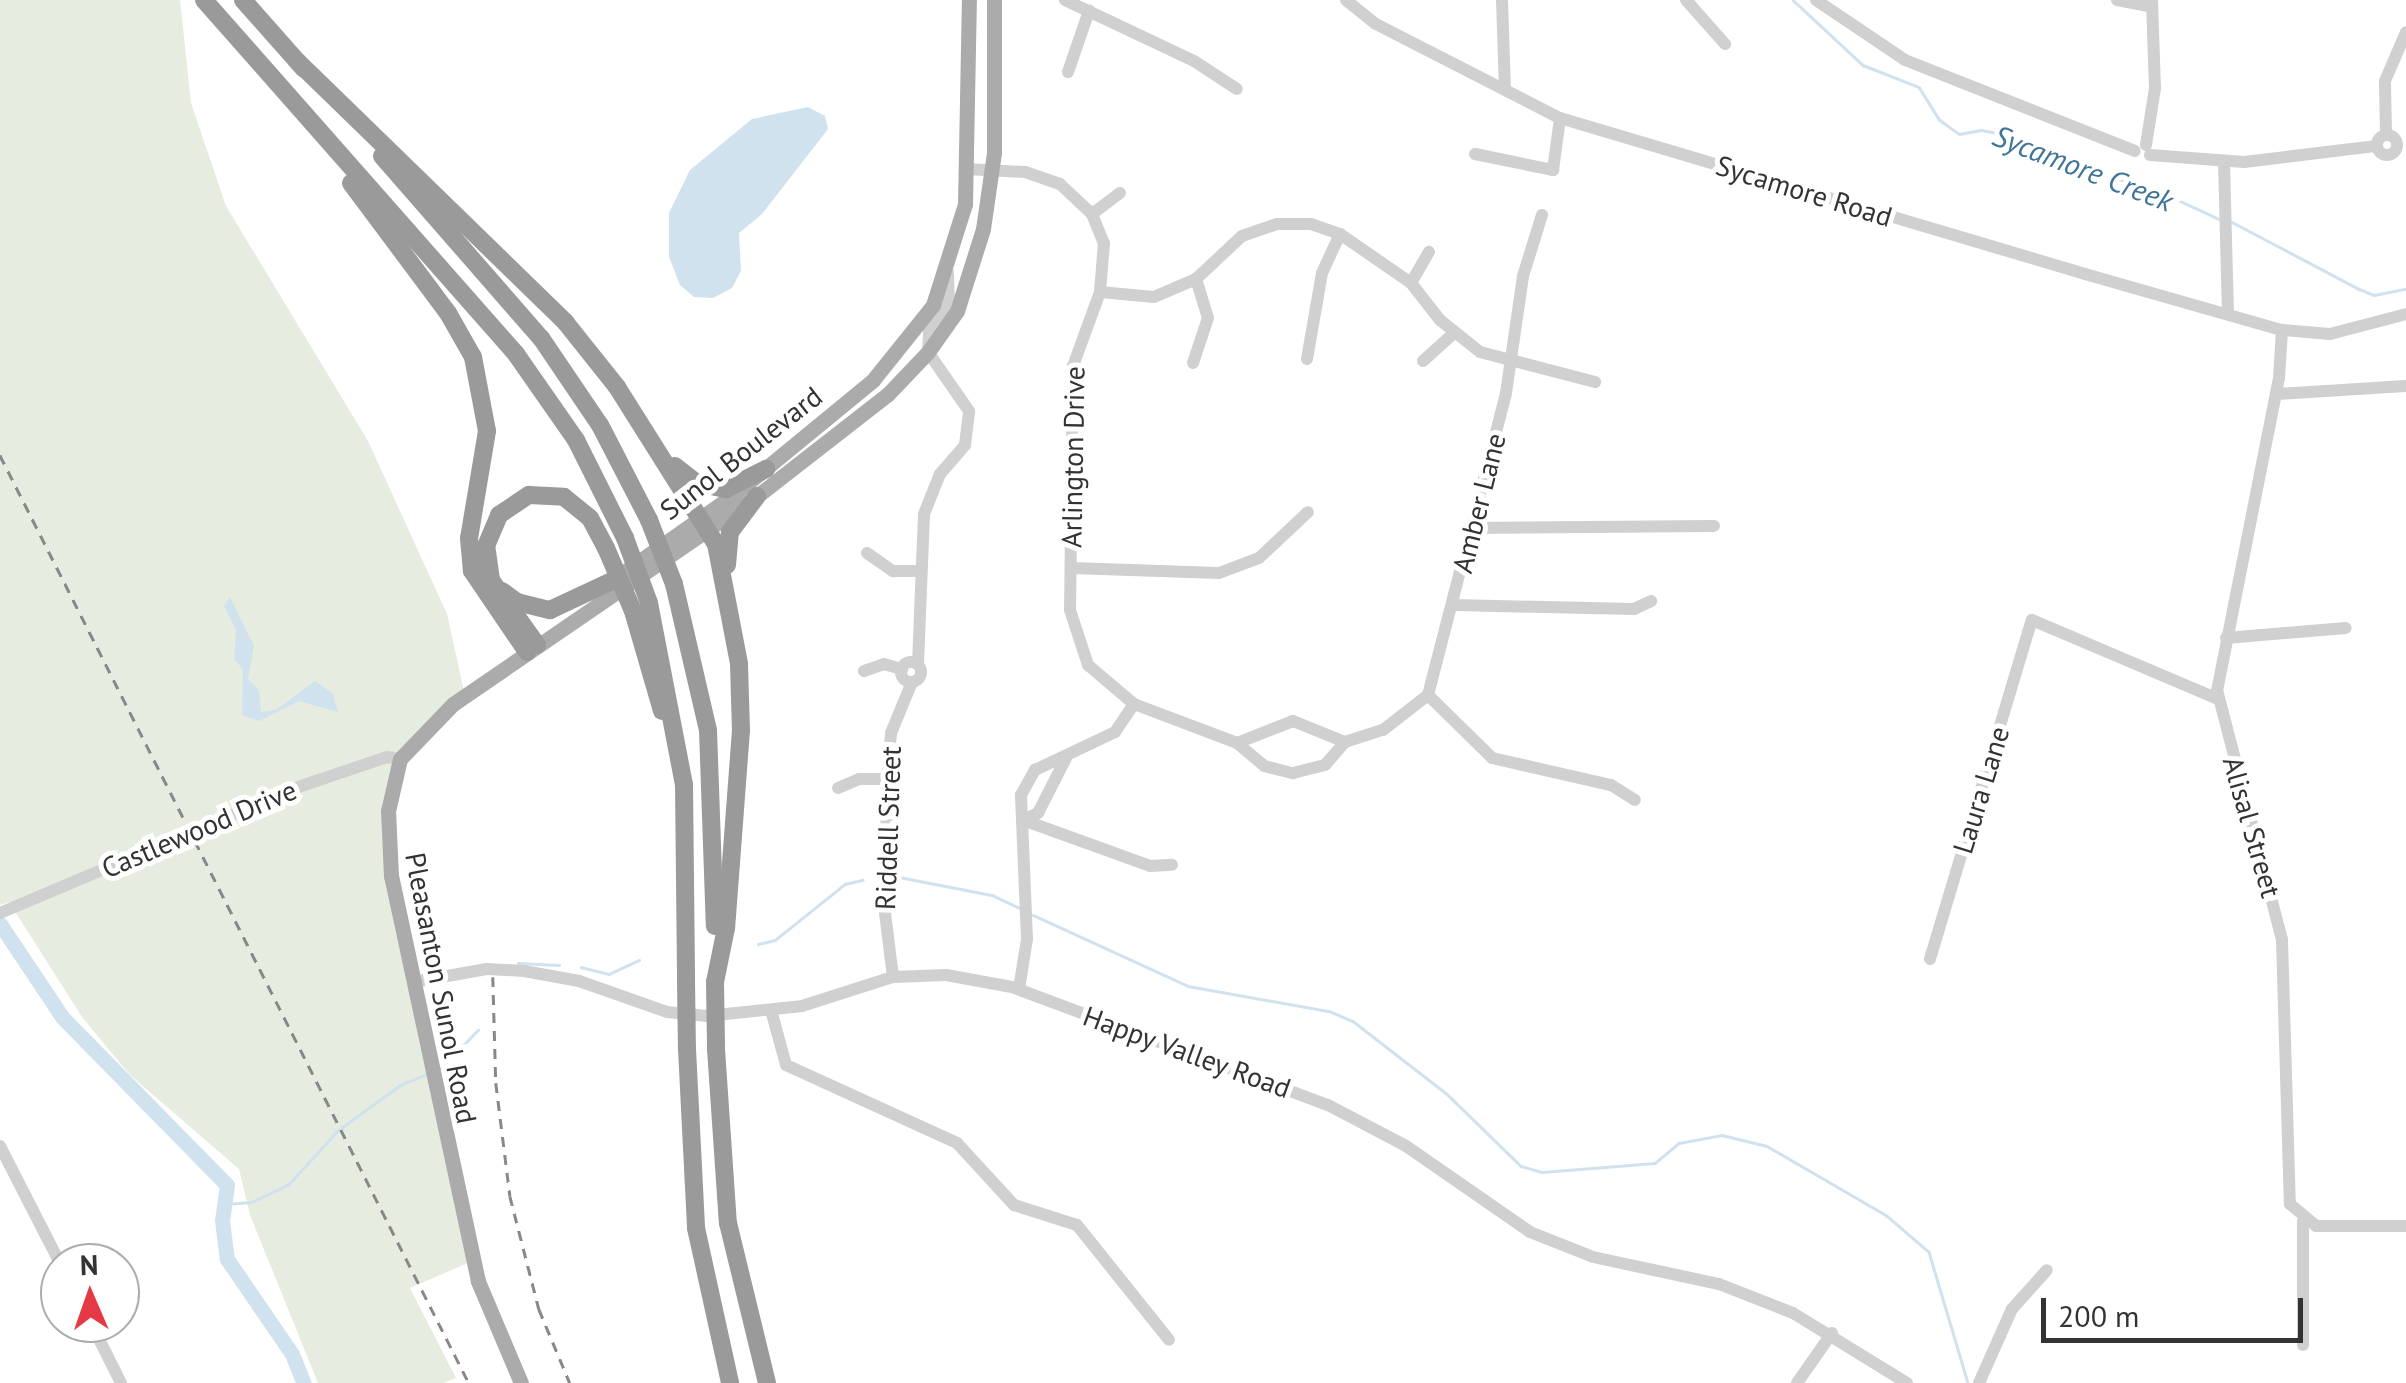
<!DOCTYPE html>
<html>
<head>
<meta charset="utf-8">
<style>
  body { margin:0 }
  #map { position:relative; width:2406px; height:1383px; overflow:hidden; background:#fff; font-family:"PT Sans",sans-serif }
  div>[style] { position:absolute }
  [style*='--x'] { left:calc(var(--x)*1px); top:calc(var(--y)*1px); width:calc(var(--w)*1px); rotate:calc(var(--a)*1deg) }
  .green>* { inset:0; background:#e6ecdf }
  .water>* { inset:0; background:#cfe2ee }
  .stream>* { height:2.5px; margin:-1.25px; padding:0 1.25px; transform-origin:1.25px; border-radius:1.25px; background:#cfe2ee }
  .river>* { height:15px; margin:-7.5px; padding:0 7.5px; transform-origin:7.5px; border-radius:7.5px; background:#cfe2ee }
  .minor>* { height:12px; margin:-6px; padding:0 6px; transform-origin:6px; border-radius:6px; background:#d0d0d0 }
  .minor>.ring { margin:-6px; padding:0; box-sizing:content-box; background:none; border:12px solid #d0d0d0; border-radius:50% }
  .major>* { height:15px; margin:-7.5px; padding:0 7.5px; transform-origin:7.5px; border-radius:7.5px; background:#ababab }
  .highway>* { height:18px; margin:-9px; padding:0 9px; transform-origin:9px; border-radius:9px; background:#9a9a9a }
  .rail>* { height:2.5px; margin-top:-1.25px; transform-origin:0; background:repeating-linear-gradient(90deg,#888 0 10px,transparent 0 18px) }
  .highway-bridge>* { height:18px; margin:-9px; padding:0 9px; transform-origin:9px; border-radius:9px; background:#9a9a9a }
  span { translate:-50% -50%; white-space:nowrap; text-align:center; line-height:1.15; -webkit-text-stroke:10px #fff; paint-order:stroke }
  .street-label { font-size:28px; color:#333 }
  .water-label { font-size:30px; color:#3f7597; font-style:italic }
  .north { position:absolute; left:40px; top:1243px; width:100px; height:100px; box-sizing:border-box; background:#fff; border:2px solid #adadad; border-radius:50%; rotate:358deg; font-size:28px; font-weight:700; line-height:40px; text-align:center; color:#333 }
  .north::after { content:''; display:block; margin:auto; width:35px; height:45px; background:#e63946; clip-path:polygon(50% 0,100% 100%,50% 72%,0 100%) }
  .scale { position:absolute; left:2041px; top:1298px; width:262px; height:45px; box-sizing:border-box; border:5px solid #333; border-top:0; padding-left:12px; font-size:30px; line-height:35px; white-space:nowrap; color:#333; -webkit-text-stroke:8px #fff; paint-order:stroke }
</style>
</head>
<body>
<div id="map">
  <div class="green">
    <div style="clip-path:polygon(0 0,180px 0,191px 103px,226px 206px,368px 441px,447px 614px,465px 696px,407px 755px,392px 806px,397px 869px,477px 1259px,410px 1288px,456px 1378px,443px 1383px,318px 1383px,250px 1215px,239px 1169px,130px 1075px,82px 1017px,9px 902px,0 905px)"></div>
  </div>
  <div class="water">
    <div style="clip-path:polygon(808px 107px,825px 116px,828px 129px,762px 214px,739px 233px,741px 271px,732px 288px,713px 298px,694px 297px,680px 285px,669px 257px,669px 213px,690px 170px,752px 119px)"></div>
    <div style="clip-path:polygon(230px 597px,254px 646px,248px 679px,259px 690px,261px 712px,276px 710px,315px 681px,332px 693px,338px 712px,299px 701px,259px 721px,242px 715px,243px 669px,234px 659px,236px 630px,224px 606px)"></div>
  </div>
  <div class="stream">
    <div style="--x:1793;--y:0;--w:96;--a:42.9"></div>
    <div style="--x:1863;--y:65;--w:60;--a:21.4"></div>
    <div style="--x:1919;--y:87;--w:39;--a:58"></div>
    <div style="--x:1940;--y:120;--w:24;--a:36"></div>
    <div style="--x:1959;--y:134;--w:22;--a:-10"></div>
    <div style="--x:1981;--y:130;--w:28;--a:10"></div>
    <div style="--x:2009;--y:135;--w:69;--a:27.7"></div>
    <div style="--x:2070;--y:167;--w:82;--a:14"></div>
    <div style="--x:2150;--y:187;--w:76;--a:24.9"></div>
    <div style="--x:2232;--y:222;--w:144;--a:27.8"></div>
    <div style="--x:2359;--y:289;--w:16;--a:22"></div>
    <div style="--x:2374;--y:295;--w:33;--a:-11"></div>
    <div style="--x:899;--y:877;--w:95;--a:11"></div>
    <div style="--x:992;--y:895;--w:33;--a:25"></div>
    <div style="--x:1033;--y:915;--w:170;--a:24.6"></div>
    <div style="--x:1188;--y:986;--w:143;--a:10.1"></div>
    <div style="--x:1329;--y:1011;--w:26;--a:23"></div>
    <div style="--x:1353;--y:1021;--w:119;--a:37.8"></div>
    <div style="--x:1447;--y:1094;--w:103;--a:44.2"></div>
    <div style="--x:1521;--y:1166;--w:22;--a:16"></div>
    <div style="--x:1542;--y:1172;--w:113;--a:-4.6"></div>
    <div style="--x:1655;--y:1163;--w:31;--a:-40"></div>
    <div style="--x:1679;--y:1143;--w:44;--a:-10.5"></div>
    <div style="--x:1722;--y:1135;--w:46;--a:13.7"></div>
    <div style="--x:1767;--y:1146;--w:138;--a:30.1"></div>
    <div style="--x:1886;--y:1215;--w:57;--a:40.7"></div>
    <div style="--x:1929;--y:1252;--w:137;--a:73.4"></div>
    <div style="--x:758;--y:944;--w:17;--a:-13"></div>
    <div style="--x:775;--y:940;--w:90;--a:-38.7"></div>
    <div style="--x:845;--y:884;--w:18;--a:-13"></div>
    <div style="--x:518;--y:963;--w:41;--a:2.8"></div>
    <div style="--x:581;--y:967;--w:29;--a:14"></div>
    <div style="--x:609;--y:974;--w:33;--a:-25"></div>
    <div style="--x:441;--y:1068;--w:53;--a:-45.8"></div>
    <div style="--x:224;--y:1204;--w:28;--a:-4"></div>
    <div style="--x:252;--y:1202;--w:41;--a:-25.9"></div>
    <div style="--x:289;--y:1184;--w:72;--a:-47.8"></div>
    <div style="--x:337;--y:1131;--w:78;--a:-36.1"></div>
    <div style="--x:400;--y:1085;--w:31;--a:-22"></div>
  </div>
  <div class="river">
    <div style="--x:0;--y:924;--w:113;--a:56.2"></div>
    <div style="--x:63;--y:1018;--w:234;--a:45.5"></div>
    <div style="--x:227;--y:1185;--w:35;--a:98"></div>
    <div style="--x:222;--y:1220;--w:39;--a:83"></div>
    <div style="--x:227;--y:1259;--w:115;--a:55.6"></div>
    <div style="--x:292;--y:1354;--w:31;--a:68"></div>
  </div>
  <div class="minor">
    <div style="--x:1065;--y:0;--w:143;--a:25.3"></div>
    <div style="--x:1194;--y:61;--w:51;--a:33.1"></div>
    <div style="--x:1346;--y:0;--w:38;--a:39"></div>
    <div style="--x:1376;--y:24;--w:207;--a:27.1"></div>
    <div style="--x:1560;--y:118;--w:548;--a:16.55"></div>
    <div style="--x:2085;--y:274;--w:205;--a:15.9"></div>
    <div style="--x:2282;--y:330;--w:48;--a:4.8"></div>
    <div style="--x:2330;--y:334;--w:79;--a:-14.7"></div>
    <div style="--x:1502;--y:0;--w:89;--a:88.1"></div>
    <div style="--x:1686;--y:0;--w:59;--a:48.4"></div>
    <div style="--x:1816;--y:0;--w:107;--a:34"></div>
    <div style="--x:1905;--y:60;--w:247;--a:21.6"></div>
    <div style="--x:2117;--y:0;--w:36;--a:11"></div>
    <div style="--x:1068;--y:72;--w:65;--a:-71"></div>
    <div class="ring" style="left:2377px;top:135px;width:8px;height:8px"></div>
    <div style="--x:2386;--y:135;--w:54;--a:-91.1"></div>
    <div style="--x:2385;--y:81;--w:53;--a:-66.8"></div>
    <div style="--x:2146;--y:145;--w:58;--a:-81"></div>
    <div style="--x:2155;--y:88;--w:88;--a:-92"></div>
    <div style="--x:1475;--y:154;--w:80;--a:11.6"></div>
    <div style="--x:1553;--y:170;--w:52;--a:-82.3"></div>
    <div style="--x:2150;--y:155;--w:94;--a:4.3"></div>
    <div style="--x:2244;--y:162;--w:134;--a:-6.9"></div>
    <div style="--x:2224;--y:162;--w:150;--a:88.5"></div>
    <div style="--x:967;--y:169;--w:58;--a:3"></div>
    <div style="--x:1025;--y:172;--w:37;--a:19"></div>
    <div style="--x:1060;--y:184;--w:44;--a:43.2"></div>
    <div style="--x:1092;--y:214;--w:31;--a:68"></div>
    <div style="--x:1104;--y:243;--w:49;--a:94.7"></div>
    <div style="--x:1100;--y:292;--w:79;--a:110"></div>
    <div style="--x:1073;--y:366;--w:244;--a:90.7"></div>
    <div style="--x:1070;--y:610;--w:58;--a:71.9"></div>
    <div style="--x:1088;--y:665;--w:60;--a:40.3"></div>
    <div style="--x:1134;--y:704;--w:110;--a:20.7"></div>
    <div style="--x:1237;--y:743;--w:35;--a:40"></div>
    <div style="--x:1264;--y:766;--w:30;--a:14"></div>
    <div style="--x:1293;--y:773;--w:33;--a:-14"></div>
    <div style="--x:1325;--y:765;--w:30;--a:-49"></div>
    <div style="--x:1345;--y:742;--w:40;--a:-18"></div>
    <div style="--x:1383;--y:730;--w:57;--a:-37.9"></div>
    <div style="--x:1428;--y:695;--w:312;--a:-75.5"></div>
    <div style="--x:1506;--y:393;--w:118;--a:-81.7"></div>
    <div style="--x:1523;--y:276;--w:64;--a:-72.7"></div>
    <div style="--x:1092;--y:214;--w:35;--a:-37"></div>
    <div style="--x:1411;--y:283;--w:36;--a:-60"></div>
    <div style="--x:1100;--y:292;--w:54;--a:5.3"></div>
    <div style="--x:1154;--y:297;--w:46;--a:-23.2"></div>
    <div style="--x:1196;--y:279;--w:63;--a:-43.1"></div>
    <div style="--x:1242;--y:236;--w:37;--a:-19"></div>
    <div style="--x:1277;--y:224;--w:34;--a:0"></div>
    <div style="--x:1311;--y:224;--w:31;--a:19"></div>
    <div style="--x:1340;--y:234;--w:86;--a:34.6"></div>
    <div style="--x:1411;--y:283;--w:47;--a:51.9"></div>
    <div style="--x:1440;--y:320;--w:51;--a:38.7"></div>
    <div style="--x:1480;--y:352;--w:119;--a:14.6"></div>
    <div style="--x:2282;--y:330;--w:48;--a:93.6"></div>
    <div style="--x:2279;--y:378;--w:318;--a:101.2"></div>
    <div style="--x:2217;--y:690;--w:258;--a:75.4"></div>
    <div style="--x:2282;--y:940;--w:264;--a:88.3"></div>
    <div style="--x:2290;--y:1204;--w:34;--a:40"></div>
    <div style="--x:2316;--y:1226;--w:90;--a:0"></div>
    <div style="--x:1307;--y:359;--w:87;--a:-80.1"></div>
    <div style="--x:1322;--y:273;--w:43;--a:-65.2"></div>
    <div style="--x:1423;--y:361;--w:42;--a:-42.1"></div>
    <div style="--x:1193;--y:363;--w:47;--a:-71.6"></div>
    <div style="--x:1208;--y:318;--w:41;--a:-107.1"></div>
    <div style="--x:2276;--y:394;--w:130;--a:-3.5"></div>
    <div style="--x:1472;--y:528;--w:242;--a:-0.5"></div>
    <div style="--x:867;--y:553;--w:32;--a:35"></div>
    <div style="--x:893;--y:571;--w:27;--a:0"></div>
    <div style="--x:1071;--y:568;--w:148;--a:1.9"></div>
    <div style="--x:1219;--y:573;--w:43;--a:-20.6"></div>
    <div style="--x:1259;--y:558;--w:67;--a:-43.2"></div>
    <div style="--x:1454;--y:605;--w:180;--a:1.3"></div>
    <div style="--x:1634;--y:609;--w:19;--a:-25"></div>
    <div style="--x:2226;--y:638;--w:120;--a:-4.8"></div>
    <div class="ring" style="left:901px;top:662px;width:8px;height:8px"></div>
    <div style="--x:918;--y:664;--w:150;--a:-87.7"></div>
    <div style="--x:924;--y:514;--w:43;--a:-68.2"></div>
    <div style="--x:940;--y:474;--w:38;--a:-49"></div>
    <div style="--x:965;--y:445;--w:34;--a:-83"></div>
    <div style="--x:969;--y:411;--w:72;--a:-124.8"></div>
    <div style="--x:928;--y:352;--w:21;--a:-87"></div>
    <div style="--x:929;--y:331;--w:34;--a:-54"></div>
    <div style="--x:949;--y:303;--w:31;--a:-92"></div>
    <div style="--x:864;--y:671;--w:21;--a:-19"></div>
    <div style="--x:884;--y:664;--w:19;--a:16"></div>
    <div style="--x:1428;--y:695;--w:90;--a:44.5"></div>
    <div style="--x:1492;--y:758;--w:122;--a:12.8"></div>
    <div style="--x:1611;--y:785;--w:28;--a:32"></div>
    <div style="--x:1237;--y:743;--w:60;--a:-21.4"></div>
    <div style="--x:1293;--y:721;--w:56;--a:22"></div>
    <div style="--x:838;--y:788;--w:23;--a:-23"></div>
    <div style="--x:859;--y:779;--w:28;--a:0"></div>
    <div style="--x:1023;--y:820;--w:135;--a:19.9"></div>
    <div style="--x:1150;--y:866;--w:22;--a:-3"></div>
    <div style="--x:1023;--y:820;--w:17;--a:-25"></div>
    <div style="--x:1038;--y:813;--w:62;--a:-63"></div>
    <div style="--x:0;--y:913;--w:324;--a:-22.9"></div>
    <div style="--x:298;--y:787;--w:94;--a:-18.6"></div>
    <div style="--x:387;--y:757;--w:13;--a:9"></div>
    <div style="--x:1930;--y:959;--w:354;--a:-73.3"></div>
    <div style="--x:2032;--y:620;--w:202;--a:23"></div>
    <div style="--x:893;--y:977;--w:64;--a:-97.1"></div>
    <div style="--x:885;--y:913;--w:134;--a:-89.1"></div>
    <div style="--x:887;--y:779;--w:46;--a:-85"></div>
    <div style="--x:891;--y:733;--w:55;--a:-67.6"></div>
    <div style="--x:413;--y:982;--w:75;--a:-10"></div>
    <div style="--x:487;--y:969;--w:37;--a:3"></div>
    <div style="--x:524;--y:971;--w:56;--a:10.3"></div>
    <div style="--x:579;--y:981;--w:93;--a:19.4"></div>
    <div style="--x:667;--y:1012;--w:40;--a:5.7"></div>
    <div style="--x:707;--y:1016;--w:96;--a:-6"></div>
    <div style="--x:802;--y:1006;--w:96;--a:-17.7"></div>
    <div style="--x:893;--y:977;--w:53;--a:-2.2"></div>
    <div style="--x:946;--y:975;--w:67;--a:10.3"></div>
    <div style="--x:1012;--y:987;--w:337;--a:20.5"></div>
    <div style="--x:1328;--y:1105;--w:88;--a:27.7"></div>
    <div style="--x:1406;--y:1146;--w:151;--a:34.7"></div>
    <div style="--x:1530;--y:1232;--w:68;--a:21.6"></div>
    <div style="--x:1593;--y:1257;--w:129;--a:12.1"></div>
    <div style="--x:1719;--y:1284;--w:79;--a:21.4"></div>
    <div style="--x:1793;--y:1313;--w:134;--a:31.6"></div>
    <div style="--x:1019;--y:989;--w:51;--a:-80.9"></div>
    <div style="--x:1027;--y:939;--w:144;--a:-92.4"></div>
    <div style="--x:1021;--y:795;--w:29;--a:-61"></div>
    <div style="--x:1035;--y:770;--w:89;--a:-25.4"></div>
    <div style="--x:1115;--y:732;--w:34;--a:-56"></div>
    <div style="--x:771;--y:1010;--w:57;--a:74.7"></div>
    <div style="--x:786;--y:1065;--w:188;--a:24.5"></div>
    <div style="--x:957;--y:1143;--w:84;--a:47.4"></div>
    <div style="--x:1014;--y:1205;--w:66;--a:17.6"></div>
    <div style="--x:1077;--y:1225;--w:147;--a:51.3"></div>
    <div style="--x:0;--y:1146;--w:131;--a:62.9"></div>
    <div style="--x:2303;--y:1221;--w:124;--a:90"></div>
    <div style="--x:91;--y:1323;--w:67;--a:63.4"></div>
    <div style="--x:1797;--y:1383;--w:61;--a:-55"></div>
    <div style="--x:1979;--y:1383;--w:81;--a:-66"></div>
    <div style="--x:2012;--y:1309;--w:52;--a:-48.1"></div>
  </div>
  <div class="major">
    <div style="--x:627;--y:570;--w:128;--a:-35.2"></div>
    <div style="--x:732;--y:496;--w:183;--a:-39.4"></div>
    <div style="--x:873;--y:380;--w:96;--a:-51.3"></div>
    <div style="--x:933;--y:305;--w:106;--a:-72.4"></div>
    <div style="--x:965;--y:204;--w:204;--a:-88.9"></div>
    <div style="--x:521;--y:1383;--w:111;--a:-112.9"></div>
    <div style="--x:478;--y:1281;--w:414;--a:-102.1"></div>
    <div style="--x:391;--y:876;--w:65;--a:-92.6"></div>
    <div style="--x:388;--y:811;--w:53;--a:-77"></div>
    <div style="--x:400;--y:759;--w:76;--a:-46.1"></div>
    <div style="--x:453;--y:704;--w:368;--a:-34.4"></div>
    <div style="--x:757;--y:496;--w:166;--a:-37.9"></div>
    <div style="--x:888;--y:394;--w:58;--a:-46.4"></div>
    <div style="--x:928;--y:352;--w:50;--a:-54.7"></div>
    <div style="--x:957;--y:311;--w:86;--a:-72.4"></div>
    <div style="--x:983;--y:229;--w:77;--a:-81.8"></div>
    <div style="--x:994;--y:153;--w:153;--a:-90"></div>
  </div>
  <div class="highway">
    <div style="--x:204;--y:0;--w:472;--a:48.6"></div>
    <div style="--x:516;--y:354;--w:105;--a:55.1"></div>
    <div style="--x:576;--y:440;--w:110;--a:63.4"></div>
    <div style="--x:243;--y:0;--w:92;--a:48.5"></div>
    <div style="--x:298;--y:62;--w:374;--a:44.2"></div>
    <div style="--x:566;--y:323;--w:82;--a:51.4"></div>
    <div style="--x:617;--y:387;--w:186;--a:57.8"></div>
    <div style="--x:716;--y:544;--w:122;--a:79.1"></div>
    <div style="--x:739;--y:664;--w:66;--a:88.3"></div>
    <div style="--x:741;--y:730;--w:199;--a:94.3"></div>
    <div style="--x:726;--y:928;--w:55;--a:101.5"></div>
    <div style="--x:382;--y:156;--w:242;--a:48.9"></div>
    <div style="--x:541;--y:338;--w:105;--a:55.9"></div>
    <div style="--x:600;--y:425;--w:107;--a:62.7"></div>
    <div style="--x:351;--y:183;--w:162;--a:53.3"></div>
    <div style="--x:448;--y:313;--w:51;--a:60.4"></div>
    <div style="--x:473;--y:357;--w:75;--a:79.3"></div>
    <div style="--x:487;--y:431;--w:109;--a:99.5"></div>
    <div style="--x:469;--y:538;--w:33;--a:85"></div>
    <div style="--x:472;--y:571;--w:98;--a:55.8"></div>
    <div style="--x:675;--y:466;--w:28;--a:38"></div>
    <div style="--x:697;--y:483;--w:30;--a:12"></div>
    <div style="--x:726;--y:489;--w:45;--a:-26.6"></div>
    <div style="--x:727;--y:565;--w:33;--a:-85"></div>
    <div style="--x:730;--y:532;--w:45;--a:-53.1"></div>
    <div style="--x:674;--y:584;--w:150;--a:76.9"></div>
    <div style="--x:708;--y:730;--w:196;--a:88"></div>
    <div style="--x:502;--y:591;--w:19;--a:36"></div>
    <div style="--x:517;--y:602;--w:34;--a:14"></div>
    <div style="--x:550;--y:610;--w:68;--a:-25.1"></div>
    <div style="--x:649;--y:603;--w:184;--a:79.1"></div>
    <div style="--x:684;--y:784;--w:197;--a:89.4"></div>
    <div style="--x:633;--y:611;--w:104;--a:73.8"></div>
    <div style="--x:537;--y:645;--w:80;--a:-125.3"></div>
    <div style="--x:491;--y:580;--w:34;--a:-98"></div>
    <div style="--x:486;--y:546;--w:34;--a:-67"></div>
    <div style="--x:499;--y:515;--w:36;--a:-34"></div>
    <div style="--x:529;--y:495;--w:35;--a:3"></div>
    <div style="--x:564;--y:497;--w:33;--a:39"></div>
    <div style="--x:590;--y:518;--w:34;--a:62"></div>
    <div style="--x:687;--y:1049;--w:179;--a:87.1"></div>
    <div style="--x:696;--y:1228;--w:159;--a:77.6"></div>
    <div style="--x:716;--y:1049;--w:174;--a:86.1"></div>
    <div style="--x:728;--y:1223;--w:165;--a:76.3"></div>
  </div>
  <div class="rail">
    <div style="--x:0;--y:455;--w:1040;--a:63.19"></div>
    <div style="--x:493;--y:977;--w:106;--a:88.4"></div>
    <div style="--x:496;--y:1083;--w:114;--a:82.9"></div>
    <div style="--x:510;--y:1196;--w:117;--a:75.6"></div>
    <div style="--x:539;--y:1309;--w:80;--a:67.3"></div>
  </div>
  <div class="highway-bridge">
    <div style="--x:649;--y:520;--w:69;--a:68.7"></div>
    <div style="--x:625;--y:538;--w:69;--a:69.7"></div>
    <div style="--x:606;--y:548;--w:69;--a:66.8"></div>
    <div style="--x:686;--y:981;--w:68;--a:89.2"></div>
    <div style="--x:715;--y:982;--w:67;--a:89.1"></div>
  </div>
  <div class="street-label">
    <span style="left:1804px;top:191px;rotate:17deg">Sycamore Road</span>
    <span style="left:741px;top:453px;rotate:-38deg">Sunol Boulevard</span>
    <span style="left:1073px;top:457px;rotate:-89deg">Arlington Drive</span>
    <span style="left:1479px;top:503px;rotate:-76deg">Amber Lane</span>
    <span style="left:1981px;top:790px;rotate:-73deg">Laura Lane</span>
    <span style="left:2252px;top:827px;rotate:74deg">Alisal Street</span>
    <span style="left:888px;top:828px;rotate:-88deg">Riddell Street</span>
    <span style="left:199px;top:829px;rotate:-23deg">Castlewood Drive</span>
    <span style="left:441px;top:988px;rotate:79deg">Pleasanton Sunol Road</span>
    <span style="left:1187px;top:1052px;rotate:20deg">Happy Valley Road</span>
  </div>
  <div class="water-label">
    <span style="left:2083px;top:168px;rotate:21deg">Sycamore Creek</span>
  </div>
  <div class="north">N</div>
  <div class="scale">200 m</div>
</div>
</body>
</html>
